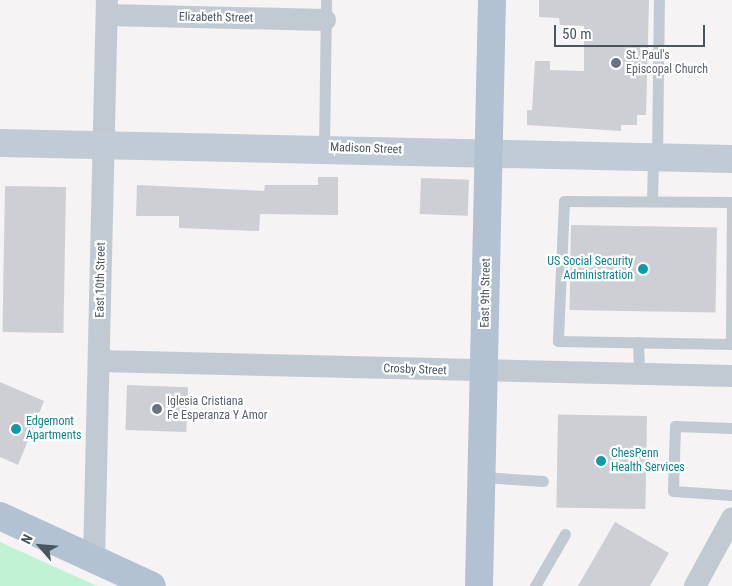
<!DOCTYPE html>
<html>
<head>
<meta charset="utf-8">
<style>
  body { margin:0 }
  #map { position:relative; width:732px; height:586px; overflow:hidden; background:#f5f3f3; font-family:"Roboto Condensed",sans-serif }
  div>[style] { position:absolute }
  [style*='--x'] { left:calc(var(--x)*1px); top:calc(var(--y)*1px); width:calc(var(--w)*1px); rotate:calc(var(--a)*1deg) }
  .green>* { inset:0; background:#c2f2d4 }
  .building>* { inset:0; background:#cdcfd5; transform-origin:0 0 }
  .lane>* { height:11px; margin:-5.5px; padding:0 5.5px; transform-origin:5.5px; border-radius:5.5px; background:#c1cad2 }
  .street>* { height:22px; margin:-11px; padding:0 11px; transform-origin:11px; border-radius:11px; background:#c1cad2 }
  .secondary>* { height:28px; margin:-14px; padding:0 14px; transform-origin:14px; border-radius:14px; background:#c0cbd6 }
  .primary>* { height:28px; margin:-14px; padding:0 14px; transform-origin:14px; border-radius:14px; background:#b2c2d2 }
  .dots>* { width:14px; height:14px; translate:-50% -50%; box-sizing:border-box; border:2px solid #fff; border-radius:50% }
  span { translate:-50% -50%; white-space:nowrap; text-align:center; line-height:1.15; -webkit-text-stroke:4.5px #fff; paint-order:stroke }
  .street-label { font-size:12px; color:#495662 }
  .worship-label { font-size:12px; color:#5b616d }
  .left { translate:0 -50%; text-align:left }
  .culture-label { font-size:12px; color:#0d838f }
  .right { translate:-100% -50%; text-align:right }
  .north { position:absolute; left:15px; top:521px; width:50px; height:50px; -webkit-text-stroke:4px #fff; paint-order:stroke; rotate:297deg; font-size:14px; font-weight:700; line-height:20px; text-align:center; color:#495662 }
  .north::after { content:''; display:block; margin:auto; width:18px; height:22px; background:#495662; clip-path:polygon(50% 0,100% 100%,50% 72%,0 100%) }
  .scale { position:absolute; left:554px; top:25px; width:151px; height:22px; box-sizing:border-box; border:2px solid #495662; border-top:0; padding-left:6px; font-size:15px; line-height:18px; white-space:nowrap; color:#495662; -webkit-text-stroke:4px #fff; paint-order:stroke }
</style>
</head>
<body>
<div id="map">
  <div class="green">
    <div style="clip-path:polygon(0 542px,97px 586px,0 586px)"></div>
  </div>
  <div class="building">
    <div style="clip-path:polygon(539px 0,649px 0,646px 115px,637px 115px,637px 125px,621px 125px,621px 131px,527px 125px,527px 110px,532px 110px,535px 61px,550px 61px,550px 70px,584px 71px,584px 26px,560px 25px,559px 18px,539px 17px)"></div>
    <div style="clip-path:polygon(318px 177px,338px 177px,338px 215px,260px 214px,259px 231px,179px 228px,179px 216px,136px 216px,137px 185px,264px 191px,265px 185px,318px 185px)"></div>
    <div style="left:421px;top:178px;width:48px;height:36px;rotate:2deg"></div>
    <div style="left:5px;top:186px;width:61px;height:146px;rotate:1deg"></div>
    <div style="left:571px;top:225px;width:146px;height:85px;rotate:1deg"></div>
    <div style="clip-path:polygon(0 382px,44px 401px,18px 465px,0 457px)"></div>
    <div style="left:127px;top:385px;width:61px;height:45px;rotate:2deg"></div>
    <div style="left:647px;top:416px;width:93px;height:89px;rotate:91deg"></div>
    <div style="clip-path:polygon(615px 522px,669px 553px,650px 586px,578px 586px)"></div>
  </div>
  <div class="lane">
    <div style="--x:324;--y:148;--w:148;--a:-89.2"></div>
    <div style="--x:657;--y:157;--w:157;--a:-89.3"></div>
    <div style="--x:652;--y:201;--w:44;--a:-88.7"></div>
    <div style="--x:732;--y:202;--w:168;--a:-179.7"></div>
    <div style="--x:564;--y:201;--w:140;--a:92.5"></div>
    <div style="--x:558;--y:341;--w:173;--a:1"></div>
    <div style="--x:731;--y:344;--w:140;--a:-89.6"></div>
    <div style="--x:638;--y:342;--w:33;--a:88"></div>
    <div style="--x:732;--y:428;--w:57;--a:-178"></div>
    <div style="--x:675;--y:426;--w:65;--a:91.8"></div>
    <div style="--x:673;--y:491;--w:59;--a:3.9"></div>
    <div style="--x:482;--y:477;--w:61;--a:3.8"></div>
    <div style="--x:535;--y:586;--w:60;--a:-60"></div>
  </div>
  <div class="street">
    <div style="--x:107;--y:15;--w:218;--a:1.3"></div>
    <div style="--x:99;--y:361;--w:633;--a:1.36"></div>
    <div style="--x:94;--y:559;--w:559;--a:-88.67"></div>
    <div style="--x:695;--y:586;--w:77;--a:-61.4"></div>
  </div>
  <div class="secondary">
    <div style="--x:0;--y:143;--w:732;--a:1.25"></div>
  </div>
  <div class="primary">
    <div style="--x:0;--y:516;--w:167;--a:24.7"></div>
    <div style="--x:479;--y:586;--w:586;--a:-88.73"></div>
  </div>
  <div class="dots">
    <div style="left:616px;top:63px;background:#6b7280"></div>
    <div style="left:643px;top:269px;background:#0f9aa8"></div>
    <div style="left:157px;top:409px;background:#6b7280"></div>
    <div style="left:16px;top:429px;background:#0f9aa8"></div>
    <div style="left:601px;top:461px;background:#0f9aa8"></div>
  </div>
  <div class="street-label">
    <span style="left:216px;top:18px;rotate:1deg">Elizabeth Street</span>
    <span style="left:366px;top:149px;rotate:2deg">Madison Street</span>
    <span style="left:101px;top:280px;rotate:-89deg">East 10th Street</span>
    <span style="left:486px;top:293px;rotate:-89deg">East 9th Street</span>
    <span style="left:415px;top:370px;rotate:2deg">Crosby Street</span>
  </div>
  <div class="worship-label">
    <span class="left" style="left:626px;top:63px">St. Paul's<br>Episcopal Church</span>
    <span class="left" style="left:167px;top:409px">Iglesia Cristiana<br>Fe Esperanza Y Amor</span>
  </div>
  <div class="culture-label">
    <span class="right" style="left:633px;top:269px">US Social Security<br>Administration</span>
    <span class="left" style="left:26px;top:429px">Edgemont<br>Apartments</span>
    <span class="left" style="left:611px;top:461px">ChesPenn<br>Health Services</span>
  </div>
  <div class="north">N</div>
  <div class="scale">50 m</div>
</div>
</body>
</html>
